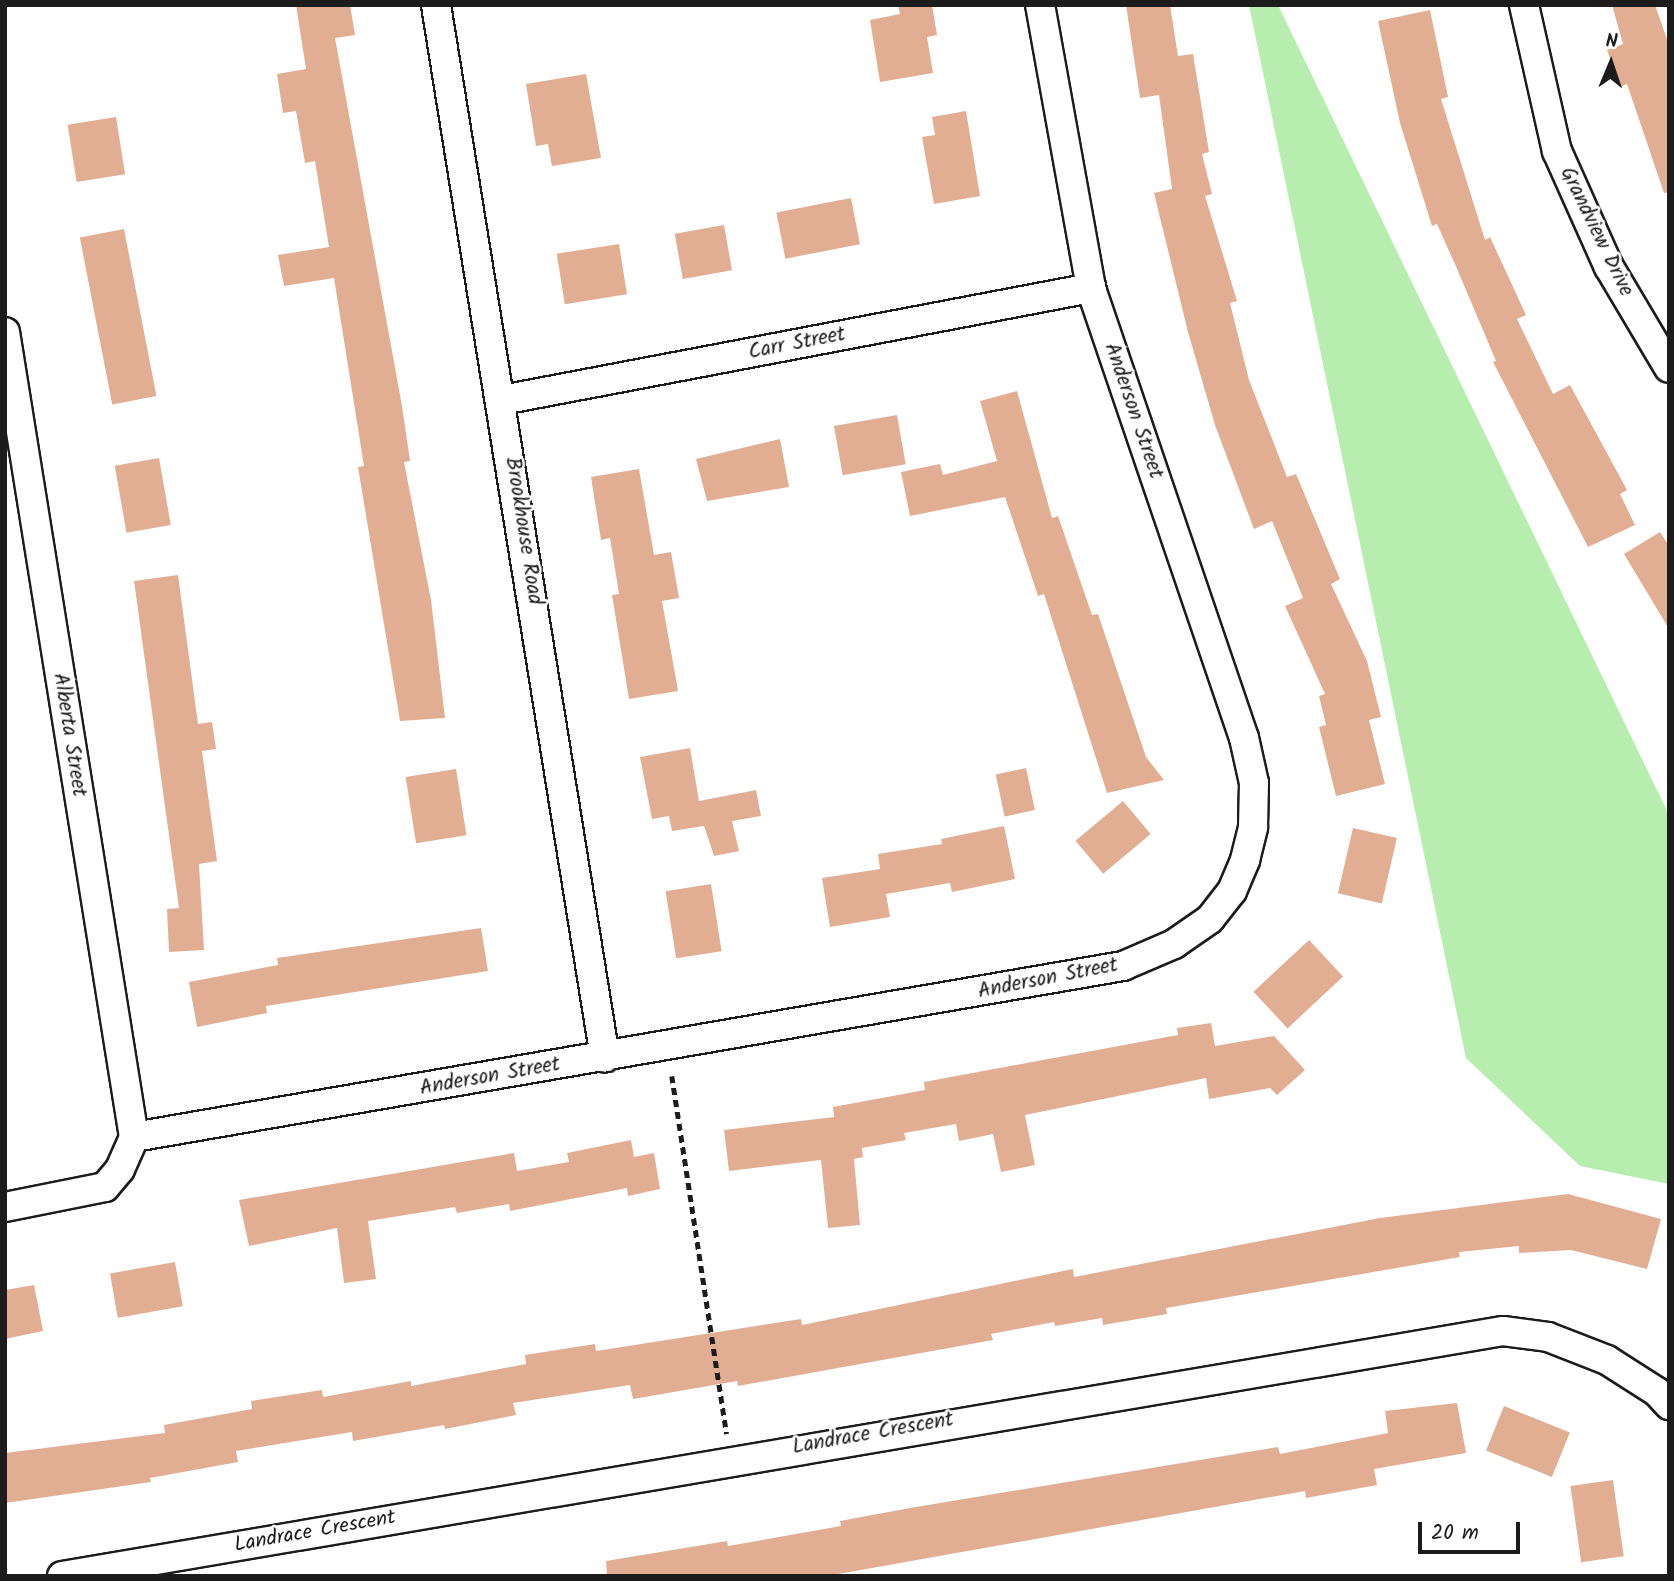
<!DOCTYPE html>
<html>
<head>
<meta charset="utf-8">
<style>
  body { margin:0 }
  #map { position:relative; width:1674px; height:1581px; overflow:hidden; background:#fff; font-family:Kalam,sans-serif }
  div>[style] { position:absolute }
  [style*='--x'] { left:calc(var(--x)*1px); top:calc(var(--y)*1px); width:calc(var(--w)*1px); rotate:calc(var(--a)*1deg) }
  .green>* { inset:0; background:#b7edaf }
  .building>* { inset:0; background:#e1ae94; transform-origin:0 0 }
  .path>* { height:4.5px; margin-top:-2.25px; transform-origin:0; background:repeating-linear-gradient(90deg,#1c1c1c 0 7px,transparent 0 12px) }
  .roads { filter:drop-shadow(2px 0 #1c1c1c) drop-shadow(-2px 0 #1c1c1c) drop-shadow(0 2px #1c1c1c) drop-shadow(0 -2px #1c1c1c) }
  .minor>* { height:28px; margin:-14px; padding:0 14px; transform-origin:14px; border-radius:14px; background:#fff }
  span { translate:-50% -50%; white-space:nowrap; text-align:center; line-height:1.15; -webkit-text-stroke:5px #fff; paint-order:stroke }
  .street-label { font-size:21px; color:#1c1c1c }
  .frame { position:absolute; inset:0; border:7px solid #1c1c1c; pointer-events:none }
  .north { position:absolute; left:1576px; top:28px; width:70px; height:70px; -webkit-text-stroke:5px #fff; paint-order:stroke; rotate:2deg; font-size:19px; font-weight:700; line-height:28px; text-align:center; color:#1c1c1c }
  .north::after { content:''; display:block; margin:auto; width:24px; height:32px; background:#1c1c1c; clip-path:polygon(50% 0,100% 100%,50% 72%,0 100%) }
  .scale { position:absolute; left:1418px; top:1522px; width:102px; height:32px; box-sizing:border-box; border:4px solid #1c1c1c; border-top:0; padding-left:9px; font-size:21px; line-height:24px; white-space:nowrap; color:#1c1c1c; -webkit-text-stroke:5px #fff; paint-order:stroke }
</style>
</head>
<body>
<div id="map">
  <div class="green">
    <div style="clip-path:polygon(1249px 5px,1278px 5px,1669px 815px,1669px 1184px,1580px 1166px,1466px 1058px)"></div>
  </div>
  <div class="building">
    <div style="clip-path:polygon(296px 5px,350px 5px,355px 35px,335px 38px,402px 406px,410px 461px,404px 462px,431px 600px,445px 718px,400px 721px,358px 467px,364px 466px,334px 278px,284px 286px,278px 255px,329px 247px,315px 161px,305px 163px,296px 111px,283px 113px,277px 74px,306px 69px)"></div>
    <div style="clip-path:polygon(898px 5px,932px 5px,937px 35px,927px 37px,933px 73px,880px 82px,870px 20px,900px 14px)"></div>
    <div style="clip-path:polygon(1126px 5px,1170px 5px,1178px 56px,1193px 54px,1209px 152px,1202px 154px,1212px 194px,1205px 196px,1237px 301px,1230px 303px,1249px 380px,1287px 477px,1296px 474px,1340px 579px,1331px 584px,1367px 661px,1381px 717px,1369px 720px,1385px 784px,1336px 796px,1319px 727px,1326px 725px,1319px 696px,1325px 694px,1285px 606px,1303px 598px,1272px 521px,1254px 529px,1215px 425px,1188px 332px,1154px 193px,1172px 189px,1159px 95px,1140px 98px)"></div>
    <div style="clip-path:polygon(1612px 5px,1655px 5px,1669px 45px,1669px 192px,1664px 193px,1627px 84px,1620px 87px,1607px 50px,1623px 44px)"></div>
    <div style="clip-path:polygon(1430px 10px,1448px 97px,1441px 99px,1485px 240px,1490px 237px,1526px 315px,1517px 319px,1553px 394px,1570px 385px,1627px 490px,1620px 494px,1635px 525px,1588px 547px,1493px 362px,1496px 361px,1458px 271px,1437px 224px,1432px 226px,1400px 123px,1378px 21px)"></div>
    <div style="clip-path:polygon(586px 74px,601px 158px,552px 166px,548px 144px,536px 146px,526px 84px)"></div>
    <div style="clip-path:polygon(966px 111px,980px 196px,934px 204px,922px 137px,935px 135px,932px 117px)"></div>
    <div style="left:116px;top:117px;width:58px;height:49px;rotate:81deg"></div>
    <div style="left:851px;top:198px;width:47px;height:76px;rotate:79deg"></div>
    <div style="left:724px;top:225px;width:46px;height:50px;rotate:80deg"></div>
    <div style="left:124px;top:229px;width:170px;height:45px;rotate:79deg"></div>
    <div style="left:619px;top:244px;width:51px;height:63px;rotate:81deg"></div>
    <div style="clip-path:polygon(1017px 391px,1052px 518px,1058px 516px,1092px 615px,1098px 614px,1146px 757px,1164px 780px,1107px 793px,1044px 594px,1038px 596px,1005px 497px,910px 516px,901px 472px,940px 464px,943px 475px,997px 461px,980px 401px)"></div>
    <div style="left:897px;top:415px;width:50px;height:64px;rotate:80deg"></div>
    <div style="clip-path:polygon(780px 439px,789px 487px,707px 501px,696px 459px)"></div>
    <div style="left:159px;top:458px;width:68px;height:45px;rotate:80deg"></div>
    <div style="clip-path:polygon(639px 469px,654px 555px,671px 552px,679px 598px,662px 601px,678px 691px,629px 699px,612px 595px,619px 594px,610px 538px,601px 540px,591px 477px)"></div>
    <div style="clip-path:polygon(1660px 532px,1669px 546px,1669px 629px,1624px 554px)"></div>
    <div style="clip-path:polygon(178px 575px,198px 724px,212px 722px,216px 749px,202px 751px,217px 861px,199px 864px,204px 950px,169px 952px,167px 909px,179px 908px,134px 581px)"></div>
    <div style="clip-path:polygon(690px 748px,699px 801px,756px 790px,761px 816px,732px 821px,739px 851px,714px 856px,704px 826px,672px 831px,669px 816px,652px 819px,640px 757px)"></div>
    <div style="left:1026px;top:768px;width:43px;height:31px;rotate:78deg"></div>
    <div style="left:456px;top:769px;width:67px;height:51px;rotate:81deg"></div>
    <div style="left:1123px;top:801px;width:43px;height:62px;rotate:50deg"></div>
    <div style="clip-path:polygon(1004px 826px,1015px 879px,952px 892px,950px 883px,886px 894px,890px 917px,830px 927px,822px 878px,880px 869px,878px 854px,942px 844px,941px 839px)"></div>
    <div style="left:1353px;top:828px;width:45px;height:67px;rotate:13deg"></div>
    <div style="left:711px;top:884px;width:68px;height:46px;rotate:81deg"></div>
    <div style="clip-path:polygon(481px 928px,488px 971px,266px 1006px,267px 1013px,197px 1027px,189px 982px,278px 965px,277px 958px)"></div>
    <div style="left:1309px;top:940px;width:50px;height:76px;rotate:47deg"></div>
    <div style="clip-path:polygon(1211px 1023px,1215px 1046px,1274px 1036px,1305px 1070px,1277px 1095px,1270px 1088px,1209px 1099px,1206px 1078px,1025px 1115px,1035px 1165px,1001px 1172px,993px 1134px,959px 1141px,956px 1124px,904px 1133px,906px 1140px,862px 1148px,863px 1157px,854px 1159px,860px 1225px,828px 1228px,821px 1160px,729px 1171px,724px 1130px,834px 1117px,833px 1107px,925px 1090px,924px 1082px,1178px 1035px,1177px 1028px)"></div>
    <div style="clip-path:polygon(631px 1140px,634px 1157px,654px 1153px,660px 1189px,628px 1196px,627px 1188px,510px 1211px,509px 1204px,457px 1213px,455px 1207px,368px 1221px,376px 1279px,344px 1283px,337px 1228px,249px 1246px,239px 1200px,514px 1153px,517px 1171px,569px 1162px,567px 1153px)"></div>
    <div style="clip-path:polygon(1568px 1194px,1661px 1219px,1647px 1269px,1571px 1250px,1519px 1253px,1519px 1246px,1459px 1252px,1460px 1257px,1166px 1308px,1167px 1314px,1103px 1325px,1102px 1318px,1055px 1326px,1054px 1322px,991px 1334px,993px 1340px,738px 1386px,737px 1381px,633px 1399px,630px 1385px,513px 1403px,516px 1415px,445px 1429px,444px 1425px,353px 1441px,352px 1432px,236px 1451px,238px 1462px,150px 1478px,151px 1482px,5px 1503px,5px 1453px,165px 1433px,164px 1425px,252px 1409px,251px 1401px,322px 1390px,323px 1397px,411px 1381px,411px 1386px,526px 1364px,525px 1355px,595px 1344px,596px 1351px,801px 1319px,802px 1325px,1073px 1269px,1074px 1277px,1380px 1218px)"></div>
    <div style="left:175px;top:1262px;width:45px;height:66px;rotate:80deg"></div>
    <div style="clip-path:polygon(34px 1285px,43px 1331px,5px 1339px,5px 1290px)"></div>
    <div style="clip-path:polygon(1457px 1403px,1466px 1453px,1374px 1469px,1377px 1485px,1306px 1498px,1305px 1491px,827px 1576px,607px 1576px,606px 1561px,727px 1541px,728px 1546px,841px 1526px,840px 1521px,910px 1508px,1278px 1447px,1280px 1454px,1388px 1433px,1385px 1411px)"></div>
    <div style="left:1504px;top:1406px;width:71px;height:48px;rotate:22deg"></div>
    <div style="left:1613px;top:1480px;width:77px;height:43px;rotate:82deg"></div>
  </div>
  <div class="path">
    <div style="--x:672;--y:1076;--w:362;--a:81.3"></div>
  </div>
  <div class="roads">
    <div class="minor">
      <div style="--x:436;--y:5;--w:1066;--a:80.88"></div>
      <div style="--x:1524;--y:5;--w:150;--a:77.3"></div>
      <div style="--x:1557;--y:151;--w:127;--a:65.9"></div>
      <div style="--x:1609;--y:267;--w:117;--a:59.3"></div>
      <div style="--x:5;--y:332;--w:815;--a:80.9"></div>
      <div style="--x:502;--y:400;--w:600;--a:-10.77"></div>
      <div style="--x:5;--y:1207;--w:102;--a:-11.3"></div>
      <div style="--x:105;--y:1187;--w:23;--a:-50"></div>
      <div style="--x:120;--y:1169;--w:35;--a:-66"></div>
      <div style="--x:134;--y:1137;--w:1004;--a:-9.81"></div>
      <div style="--x:1123;--y:966;--w:56;--a:-23.3"></div>
      <div style="--x:1174;--y:944;--w:44;--a:-34.8"></div>
      <div style="--x:1210;--y:919;--w:36;--a:-52"></div>
      <div style="--x:1232;--y:891;--w:34;--a:-67"></div>
      <div style="--x:1245;--y:860;--w:34;--a:-76"></div>
      <div style="--x:1253;--y:827;--w:44;--a:-88.7"></div>
      <div style="--x:1254;--y:783;--w:46;--a:-102.5"></div>
      <div style="--x:1244;--y:738;--w:475;--a:-108.8"></div>
      <div style="--x:1091;--y:288;--w:288;--a:-100.2"></div>
      <div style="--x:62;--y:1576;--w:1462;--a:-9.65"></div>
      <div style="--x:1503;--y:1331;--w:45;--a:7.6"></div>
      <div style="--x:1548;--y:1337;--w:63;--a:21.3"></div>
      <div style="--x:1607;--y:1360;--w:59;--a:32.6"></div>
      <div style="--x:1657;--y:1392;--w:18;--a:47"></div>
    </div>
  </div>
  <div class="street-label">
    <span style="left:1596px;top:232px;rotate:64deg">Grandview Drive</span>
    <span style="left:797px;top:344px;rotate:-11deg">Carr Street</span>
    <span style="left:1133px;top:411px;rotate:71deg">Anderson Street</span>
    <span style="left:523px;top:531px;rotate:81deg">Brookhouse Road</span>
    <span style="left:69px;top:735px;rotate:81deg">Alberta Street</span>
    <span style="left:1048px;top:979px;rotate:-11deg">Anderson Street</span>
    <span style="left:490px;top:1077px;rotate:-10deg">Anderson Street</span>
    <span style="left:873px;top:1434px;rotate:-10deg">Landrace Crescent</span>
    <span style="left:315px;top:1532px;rotate:-10deg">Landrace Crescent</span>
  </div>
  <div class="frame"></div>
  <div class="north">N</div>
  <div class="scale">20 m</div>
</div>
</body>
</html>
